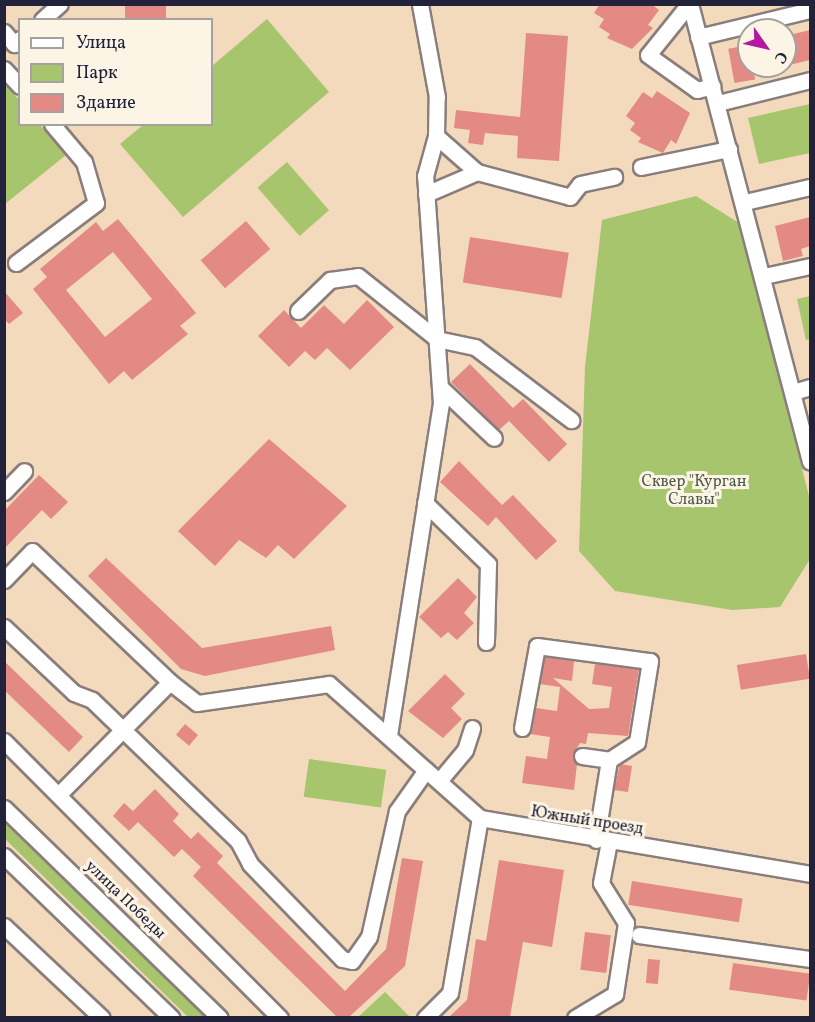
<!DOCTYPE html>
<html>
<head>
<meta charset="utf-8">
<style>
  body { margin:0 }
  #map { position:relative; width:815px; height:1022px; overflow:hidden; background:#f3dabc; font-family:Vollkorn,serif }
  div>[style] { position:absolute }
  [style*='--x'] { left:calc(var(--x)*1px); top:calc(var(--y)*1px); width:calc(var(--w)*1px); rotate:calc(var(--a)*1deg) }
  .green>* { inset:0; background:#a6c56d; transform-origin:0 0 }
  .building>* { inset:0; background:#e38a84; transform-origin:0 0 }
  .roads { filter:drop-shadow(2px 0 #8a7e7c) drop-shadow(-2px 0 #8a7e7c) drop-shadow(0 2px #8a7e7c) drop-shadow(0 -2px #8a7e7c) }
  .minor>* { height:15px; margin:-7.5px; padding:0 7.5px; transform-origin:7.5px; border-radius:7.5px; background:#fff }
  span { translate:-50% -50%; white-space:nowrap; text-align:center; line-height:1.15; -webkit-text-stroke:6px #fcf5e5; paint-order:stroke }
  .park-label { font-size:16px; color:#505b4c }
  .street-label { font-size:16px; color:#22223b }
  .frame { position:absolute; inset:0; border:6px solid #22223b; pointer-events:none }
  .legend { position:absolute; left:18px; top:18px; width:195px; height:108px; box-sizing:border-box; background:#fcf5e5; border:2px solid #a5a1a1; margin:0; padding:8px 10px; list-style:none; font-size:18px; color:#22223b }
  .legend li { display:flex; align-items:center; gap:12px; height:30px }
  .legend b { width:30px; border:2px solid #a5a1a1 }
  .north { position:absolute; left:737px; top:18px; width:60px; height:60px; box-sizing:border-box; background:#fcf5e5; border:2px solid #a5a1a1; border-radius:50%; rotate:124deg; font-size:16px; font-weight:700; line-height:24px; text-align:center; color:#22223b }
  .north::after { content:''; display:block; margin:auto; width:21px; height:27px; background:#b5179e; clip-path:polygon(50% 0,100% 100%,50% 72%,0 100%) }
</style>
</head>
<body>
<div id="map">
  <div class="green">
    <div style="clip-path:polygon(267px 19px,329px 92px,183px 217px,120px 144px,143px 125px,212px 124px,212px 66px)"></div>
    <div style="clip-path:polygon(4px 83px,19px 100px,20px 124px,40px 125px,66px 155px,5px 204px)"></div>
    <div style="clip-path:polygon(810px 104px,810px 153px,759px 164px,748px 118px)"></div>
    <div style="left:287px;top:162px;width:64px;height:39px;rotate:49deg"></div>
    <div style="clip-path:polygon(696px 196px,739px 223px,810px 500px,810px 559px,780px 607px,732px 610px,615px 591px,579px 551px,585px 367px,602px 220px)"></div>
    <div style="clip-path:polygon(810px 296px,810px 339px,806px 340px,797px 299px)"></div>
    <div style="left:309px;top:759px;width:78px;height:38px;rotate:8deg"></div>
    <div style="clip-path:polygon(4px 823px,5px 823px,205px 1017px,188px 1017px,5px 839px)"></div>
    <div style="clip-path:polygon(385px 992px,410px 1017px,358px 1017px)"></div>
  </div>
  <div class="building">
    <div style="left:125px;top:4px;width:41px;height:16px"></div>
    <div style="clip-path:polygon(600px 4px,651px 4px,659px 10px,648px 25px,653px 28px,632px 49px,607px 38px,610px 34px,599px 27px,604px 19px,594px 13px)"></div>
    <div style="clip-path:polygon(810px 30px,810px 60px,785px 66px,785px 36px)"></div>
    <div style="clip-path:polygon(526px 33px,568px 36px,559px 161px,517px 158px,518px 136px,485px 133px,483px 145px,468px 143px,470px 130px,454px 128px,456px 110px,520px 117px)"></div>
    <div style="left:749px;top:45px;width:35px;height:21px;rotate:80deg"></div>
    <div style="clip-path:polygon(657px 91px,690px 113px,676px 144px,671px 140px,663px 153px,638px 142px,641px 138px,630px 130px,635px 123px,626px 116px,643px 92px,652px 98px)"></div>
    <div style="clip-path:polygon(810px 217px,810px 246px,801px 249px,803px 256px,783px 261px,775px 226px)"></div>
    <div style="clip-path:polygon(evenodd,118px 219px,196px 313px,180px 326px,188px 334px,132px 380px,124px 371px,109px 384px,33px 289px,47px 277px,40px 269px,96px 222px,103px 231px,118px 219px,113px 252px,152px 299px,105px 337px,66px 290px,113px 252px)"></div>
    <div style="left:246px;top:221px;width:37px;height:60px;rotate:49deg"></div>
    <div style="left:470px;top:237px;width:100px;height:46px;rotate:9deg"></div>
    <div style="clip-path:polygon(4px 291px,23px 313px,9px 324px,4px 319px)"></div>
    <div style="clip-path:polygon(367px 300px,394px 327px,350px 370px,327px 348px,315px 360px,305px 351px,289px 367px,258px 336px,284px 310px,301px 328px,324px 305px,344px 324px)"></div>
    <div style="clip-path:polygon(470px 364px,513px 408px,523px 399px,567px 444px,549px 462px,509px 421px,499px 430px,451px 382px)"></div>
    <div style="clip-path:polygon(269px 439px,347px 506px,294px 559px,278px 545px,266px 558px,239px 540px,215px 566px,178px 531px)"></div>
    <div style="clip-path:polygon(459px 461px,502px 505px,513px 495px,557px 541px,536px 560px,496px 517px,488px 526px,440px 482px)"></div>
    <div style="clip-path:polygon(39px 475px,68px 502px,51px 519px,42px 510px,4px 549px,4px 511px)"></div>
    <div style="clip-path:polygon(106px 558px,202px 648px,331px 626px,335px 650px,205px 676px,181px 669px,88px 576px)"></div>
    <div style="clip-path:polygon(458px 578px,477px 597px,464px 613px,474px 623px,457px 640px,448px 632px,441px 638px,419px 617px)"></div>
    <div style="left:806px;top:654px;width:25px;height:70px;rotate:81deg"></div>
    <div style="clip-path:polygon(545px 657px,574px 661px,572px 681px,553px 678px,589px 709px,609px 708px,612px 687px,592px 684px,595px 664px,639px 669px,628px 736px,588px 733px,586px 744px,580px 743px,573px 754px,577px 764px,574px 790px,522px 783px,526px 756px,547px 759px,550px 737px,530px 734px,536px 708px,557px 711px,560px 687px,540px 684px)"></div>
    <div style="clip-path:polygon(4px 661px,83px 737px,69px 752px,4px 690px)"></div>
    <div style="clip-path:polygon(445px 674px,465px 694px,451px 708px,462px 719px,443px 738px,408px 711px)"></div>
    <div style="left:185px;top:724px;width:17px;height:14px;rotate:40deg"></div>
    <div style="clip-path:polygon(620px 764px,632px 766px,628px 792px,614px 790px)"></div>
    <div style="clip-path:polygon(155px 789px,179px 814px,173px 821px,191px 839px,198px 832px,223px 856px,217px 863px,345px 991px,386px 949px,402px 858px,423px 861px,405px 966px,349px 1017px,337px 1017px,193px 876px,201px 867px,182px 849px,174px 857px,138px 822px,129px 831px,113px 816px,124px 803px,133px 811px)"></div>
    <div style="clip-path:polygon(499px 860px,564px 870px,552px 947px,523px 942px,510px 1017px,449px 1017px,467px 1000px,476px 939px,486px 941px)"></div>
    <div style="left:632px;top:881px;width:112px;height:24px;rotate:9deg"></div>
    <div style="left:585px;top:932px;width:26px;height:38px;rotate:7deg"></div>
    <div style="left:648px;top:959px;width:12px;height:24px;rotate:5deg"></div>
    <div style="left:733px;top:963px;width:78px;height:27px;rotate:8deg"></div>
  </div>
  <div class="roads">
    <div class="minor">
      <div style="--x:689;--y:4;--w:65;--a:128.8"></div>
      <div style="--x:648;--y:55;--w:60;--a:35.5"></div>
      <div style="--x:697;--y:90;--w:16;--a:-14"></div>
      <div style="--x:690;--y:4;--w:473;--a:75.3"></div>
      <div style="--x:42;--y:20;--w:24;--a:-42"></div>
      <div style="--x:4;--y:32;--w:16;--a:50"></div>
      <div style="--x:14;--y:44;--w:8;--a:-40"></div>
      <div style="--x:698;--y:37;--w:115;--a:-13.6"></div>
      <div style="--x:4;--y:69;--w:23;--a:47"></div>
      <div style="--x:718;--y:103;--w:95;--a:-14"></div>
      <div style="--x:436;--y:136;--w:55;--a:41.3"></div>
      <div style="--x:477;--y:172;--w:96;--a:15"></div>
      <div style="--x:570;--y:197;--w:16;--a:-52"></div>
      <div style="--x:580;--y:184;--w:35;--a:-12"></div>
      <div style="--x:641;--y:167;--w:90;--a:-11.6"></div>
      <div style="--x:426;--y:194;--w:56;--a:-23.3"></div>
      <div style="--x:745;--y:202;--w:67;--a:-13"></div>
      <div style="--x:16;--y:263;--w:100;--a:-36.9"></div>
      <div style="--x:96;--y:203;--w:43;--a:-106.3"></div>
      <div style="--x:84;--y:162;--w:50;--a:-130.1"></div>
      <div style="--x:764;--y:276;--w:47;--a:-12.3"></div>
      <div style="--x:298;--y:311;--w:45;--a:-44.1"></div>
      <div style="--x:330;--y:280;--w:28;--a:-8"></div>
      <div style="--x:358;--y:276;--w:101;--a:38.6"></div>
      <div style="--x:437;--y:339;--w:39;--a:12"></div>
      <div style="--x:475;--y:347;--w:121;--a:37.2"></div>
      <div style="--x:440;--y:387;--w:74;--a:43.4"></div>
      <div style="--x:793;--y:392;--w:18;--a:-16"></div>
      <div style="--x:4;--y:492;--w:29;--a:-46"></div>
      <div style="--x:425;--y:503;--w:88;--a:44.1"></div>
      <div style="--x:488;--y:564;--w:78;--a:91.5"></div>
      <div style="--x:4;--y:580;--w:40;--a:-46"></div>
      <div style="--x:32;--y:551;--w:190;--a:43.5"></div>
      <div style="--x:170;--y:682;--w:158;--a:134.7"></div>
      <div style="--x:4;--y:627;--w:96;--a:43.3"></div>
      <div style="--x:74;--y:693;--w:19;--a:21"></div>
      <div style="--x:92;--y:700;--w:203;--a:44"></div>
      <div style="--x:238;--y:841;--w:26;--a:62"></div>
      <div style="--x:250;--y:864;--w:132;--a:45.9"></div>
      <div style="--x:342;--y:959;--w:10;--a:11"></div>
      <div style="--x:352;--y:961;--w:29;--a:-55"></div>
      <div style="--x:369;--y:937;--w:129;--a:-77.5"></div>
      <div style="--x:397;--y:811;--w:50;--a:-54.7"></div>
      <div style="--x:170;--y:682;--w:34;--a:38"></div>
      <div style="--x:197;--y:703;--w:133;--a:-8.2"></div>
      <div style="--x:329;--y:684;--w:202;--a:41.6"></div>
      <div style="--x:480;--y:818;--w:335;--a:9.6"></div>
      <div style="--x:522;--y:728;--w:83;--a:-79.6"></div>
      <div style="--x:537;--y:646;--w:114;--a:7.6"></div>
      <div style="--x:650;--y:661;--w:82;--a:99.1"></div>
      <div style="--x:637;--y:742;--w:33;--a:147"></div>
      <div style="--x:609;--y:760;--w:81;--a:99.2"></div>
      <div style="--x:389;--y:735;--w:336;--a:-81.1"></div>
      <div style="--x:441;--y:403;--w:228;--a:-94"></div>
      <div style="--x:425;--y:176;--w:41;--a:-74.6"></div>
      <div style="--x:436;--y:136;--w:39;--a:-89"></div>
      <div style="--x:437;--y:97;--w:95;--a:-100.4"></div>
      <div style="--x:4;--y:741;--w:391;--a:45.1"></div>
      <div style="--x:582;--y:756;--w:27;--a:8"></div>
      <div style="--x:439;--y:781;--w:40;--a:-50"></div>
      <div style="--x:465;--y:750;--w:23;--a:-72"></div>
      <div style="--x:4;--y:808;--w:301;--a:44.2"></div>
      <div style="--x:4;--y:856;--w:233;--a:44"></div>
      <div style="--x:4;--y:926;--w:134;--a:43.2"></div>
      <div style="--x:639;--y:935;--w:173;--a:8"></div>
      <div style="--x:425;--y:1018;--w:35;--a:-45"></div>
      <div style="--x:450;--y:993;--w:178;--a:-80.3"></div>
      <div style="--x:575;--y:1018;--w:47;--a:-31"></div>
      <div style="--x:615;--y:994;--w:72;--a:-81.2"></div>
      <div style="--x:626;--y:923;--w:47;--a:-122"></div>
      <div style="--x:601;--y:883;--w:42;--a:-79"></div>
    </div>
  </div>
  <div class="park-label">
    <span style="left:694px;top:491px">Сквер "Курган<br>Славы"</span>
  </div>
  <div class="street-label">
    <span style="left:587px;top:821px;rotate:9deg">Южный проезд</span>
    <span style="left:125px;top:900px;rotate:44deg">улица Победы</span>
  </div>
  <div class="frame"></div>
  <ul class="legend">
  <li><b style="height:8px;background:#fff"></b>Улица</li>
  <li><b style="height:16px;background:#a6c56d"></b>Парк</li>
  <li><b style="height:16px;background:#e38a84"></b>Здание</li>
  </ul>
  <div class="north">С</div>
</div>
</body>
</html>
